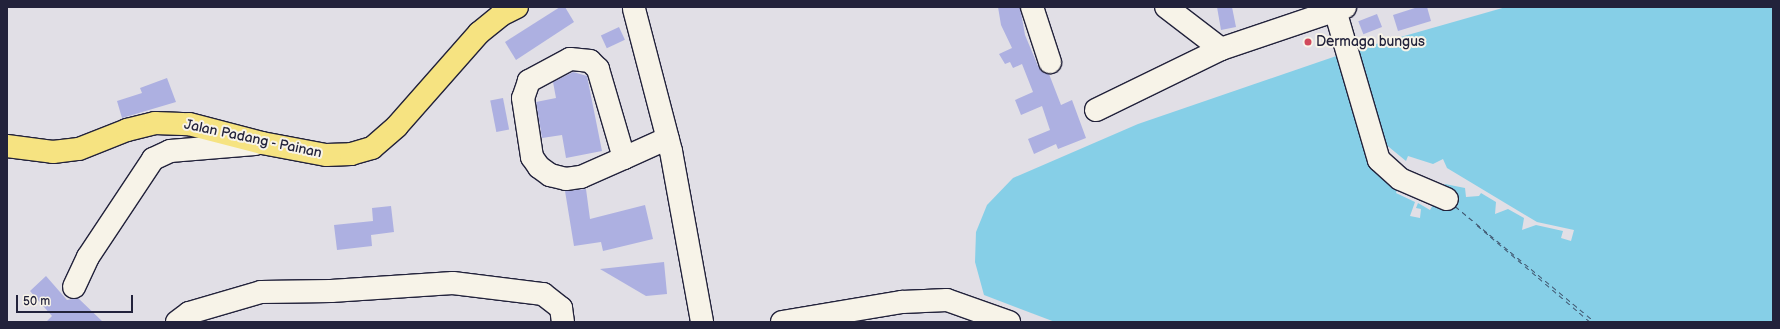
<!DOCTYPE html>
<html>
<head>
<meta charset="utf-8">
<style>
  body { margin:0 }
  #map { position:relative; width:1780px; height:329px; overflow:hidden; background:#e1dfe6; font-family:"Balsamiq Sans",sans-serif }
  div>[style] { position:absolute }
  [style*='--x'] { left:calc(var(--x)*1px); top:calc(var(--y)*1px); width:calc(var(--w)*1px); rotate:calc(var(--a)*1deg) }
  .water>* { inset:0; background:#86cfe7 }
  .pier>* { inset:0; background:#e1dfe6 }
  .ferry>* { height:1px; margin-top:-0.5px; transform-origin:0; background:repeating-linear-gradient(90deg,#40566f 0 5px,transparent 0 9px) }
  .building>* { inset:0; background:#adb0e1; transform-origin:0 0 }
  .roads { filter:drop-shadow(1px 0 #22223b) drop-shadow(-1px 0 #22223b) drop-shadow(0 1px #22223b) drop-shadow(0 -1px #22223b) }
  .minor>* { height:22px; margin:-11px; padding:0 11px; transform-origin:11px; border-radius:11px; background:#f7f3e8 }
  .highway>* { height:22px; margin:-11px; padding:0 11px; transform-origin:11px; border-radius:11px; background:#f6e381 }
  .dots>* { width:11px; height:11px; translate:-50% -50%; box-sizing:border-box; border:2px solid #f7f3e8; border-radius:50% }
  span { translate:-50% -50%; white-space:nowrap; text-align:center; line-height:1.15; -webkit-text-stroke:4px #f7f3e8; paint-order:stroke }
  .poi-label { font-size:14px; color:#22223b }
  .left { translate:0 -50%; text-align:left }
  .street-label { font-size:14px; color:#22223b }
  .frame { position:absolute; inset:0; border:8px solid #22223b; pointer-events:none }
  .scale { position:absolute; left:16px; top:295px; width:117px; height:18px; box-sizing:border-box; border:2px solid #22223b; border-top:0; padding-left:5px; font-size:12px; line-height:14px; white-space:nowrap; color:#22223b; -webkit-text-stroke:3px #f7f3e8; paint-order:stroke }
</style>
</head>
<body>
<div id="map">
  <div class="water">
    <div style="clip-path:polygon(1506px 7px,1773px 7px,1773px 322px,1055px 322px,984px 295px,975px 262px,976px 232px,987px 205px,1013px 178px,1138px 124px,1348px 52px)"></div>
  </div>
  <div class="pier">
    <div style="clip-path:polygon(1337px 56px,1384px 143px,1406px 161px,1408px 156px,1433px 164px,1443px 159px,1447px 168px,1537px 222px,1574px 230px,1571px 241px,1561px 238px,1563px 231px,1536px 225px,1522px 230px,1524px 218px,1508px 209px,1495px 214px,1496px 202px,1481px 193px,1479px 196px,1466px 197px,1465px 188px,1445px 184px,1430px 210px,1418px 203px,1416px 208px,1421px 209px,1420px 218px,1410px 216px,1415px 202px,1396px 193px,1398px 187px,1368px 162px)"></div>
  </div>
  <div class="ferry">
    <div style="--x:1455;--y:206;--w:182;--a:39.6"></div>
    <div style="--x:1477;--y:225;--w:149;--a:40.6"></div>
  </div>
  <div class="building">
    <div style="clip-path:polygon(560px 7px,565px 7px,574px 22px,516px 60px,505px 42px)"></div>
    <div style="clip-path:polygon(998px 7px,1020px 7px,1025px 35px,1038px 66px,1049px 74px,1061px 105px,1072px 100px,1086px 138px,1058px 149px,1056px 144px,1034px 154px,1028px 139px,1050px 130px,1042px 106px,1021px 115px,1015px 100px,1033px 92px,1022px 64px,1013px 68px,1010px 62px,1005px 64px,999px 54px,1012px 48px,1001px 25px)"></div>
    <div style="clip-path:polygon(1217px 7px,1232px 7px,1236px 27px,1221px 30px)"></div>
    <div style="clip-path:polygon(1418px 7px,1427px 7px,1431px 21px,1398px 31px,1393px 15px)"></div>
    <div style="left:1377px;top:14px;width:14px;height:20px;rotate:69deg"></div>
    <div style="left:619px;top:27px;width:14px;height:20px;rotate:65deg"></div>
    <div style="clip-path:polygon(573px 72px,587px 76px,602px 151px,566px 158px,562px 135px,542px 138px,536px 102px,556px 98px,553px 82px)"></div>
    <div style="clip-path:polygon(167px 78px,176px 102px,122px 118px,117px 101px,142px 93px,140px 88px)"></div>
    <div style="left:503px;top:98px;width:32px;height:13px;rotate:79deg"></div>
    <div style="clip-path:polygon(586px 189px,590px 219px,645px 205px,653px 239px,603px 251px,601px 242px,574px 246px,565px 191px)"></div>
    <div style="clip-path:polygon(391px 206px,394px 232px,371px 235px,372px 246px,337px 250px,334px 225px,373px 221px,372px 208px)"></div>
    <div style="clip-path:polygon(664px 262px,667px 294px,646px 296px,600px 269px)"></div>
    <div style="clip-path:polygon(46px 276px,67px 300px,78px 298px,103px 322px,46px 322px,52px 316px,30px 291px)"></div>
  </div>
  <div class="roads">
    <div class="minor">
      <div style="--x:1032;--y:7;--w:58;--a:71.9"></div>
      <div style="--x:634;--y:9;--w:147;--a:75.4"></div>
      <div style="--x:671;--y:151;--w:174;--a:79.7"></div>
      <div style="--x:1335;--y:10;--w:156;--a:73.7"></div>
      <div style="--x:1379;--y:160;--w:28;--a:42"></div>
      <div style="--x:1400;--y:179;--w:51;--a:23.1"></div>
      <div style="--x:1221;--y:49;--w:131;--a:-18.7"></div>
      <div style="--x:1096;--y:110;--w:139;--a:-26"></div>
      <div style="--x:1221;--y:49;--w:69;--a:-142.6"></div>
      <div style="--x:624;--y:158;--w:93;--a:-106.3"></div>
      <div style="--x:598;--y:69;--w:11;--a:-135"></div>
      <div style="--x:590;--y:61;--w:20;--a:-174"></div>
      <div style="--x:570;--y:59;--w:47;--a:151.8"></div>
      <div style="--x:529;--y:81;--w:18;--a:109"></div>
      <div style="--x:523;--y:98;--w:60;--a:81.3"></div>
      <div style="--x:532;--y:157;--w:12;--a:55"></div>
      <div style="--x:539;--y:167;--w:14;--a:36"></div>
      <div style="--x:550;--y:175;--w:16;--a:14"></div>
      <div style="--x:566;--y:179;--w:15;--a:-8"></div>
      <div style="--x:581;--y:177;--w:47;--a:-23.8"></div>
      <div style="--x:624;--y:158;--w:48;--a:-24.4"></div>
      <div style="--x:74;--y:287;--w:33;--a:-65"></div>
      <div style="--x:88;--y:257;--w:118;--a:-56.4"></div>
      <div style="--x:153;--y:159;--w:19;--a:-25"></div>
      <div style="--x:170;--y:151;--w:85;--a:-4.7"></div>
      <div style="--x:177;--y:322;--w:15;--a:-37"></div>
      <div style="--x:189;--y:313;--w:75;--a:-16.3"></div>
      <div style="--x:261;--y:292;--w:70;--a:-0.8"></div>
      <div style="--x:331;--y:291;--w:122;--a:-3.8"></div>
      <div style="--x:453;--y:283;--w:91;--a:7"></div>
      <div style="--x:543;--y:294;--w:23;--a:38"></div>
      <div style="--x:561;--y:308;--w:14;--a:82"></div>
      <div style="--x:782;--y:322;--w:122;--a:-9.5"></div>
      <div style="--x:902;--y:302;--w:45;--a:-2.5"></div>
      <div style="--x:947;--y:300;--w:66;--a:19.5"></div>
    </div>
    <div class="highway">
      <div style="--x:7;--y:146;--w:46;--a:7.4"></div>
      <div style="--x:53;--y:152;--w:26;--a:-7"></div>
      <div style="--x:79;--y:149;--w:52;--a:-21.6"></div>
      <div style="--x:127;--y:130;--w:29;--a:-14"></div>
      <div style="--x:155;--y:123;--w:34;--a:2"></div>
      <div style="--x:189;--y:124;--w:75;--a:14.6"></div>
      <div style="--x:262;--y:143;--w:65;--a:10.6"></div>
      <div style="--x:326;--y:155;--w:25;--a:-2"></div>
      <div style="--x:351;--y:154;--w:22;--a:-16"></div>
      <div style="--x:372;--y:148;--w:33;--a:-41"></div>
      <div style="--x:397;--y:126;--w:124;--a:-48.6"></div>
      <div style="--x:479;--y:33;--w:28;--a:-39"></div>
      <div style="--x:501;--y:15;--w:18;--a:-27"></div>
    </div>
  </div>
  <div class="dots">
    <div style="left:1308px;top:42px;background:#d1495b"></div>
  </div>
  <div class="poi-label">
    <span class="left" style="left:1316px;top:42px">Dermaga bungus</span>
  </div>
  <div class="street-label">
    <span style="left:253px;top:139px;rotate:12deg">Jalan Padang - Painan</span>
  </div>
  <div class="frame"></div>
  <div class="scale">50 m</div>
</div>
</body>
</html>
